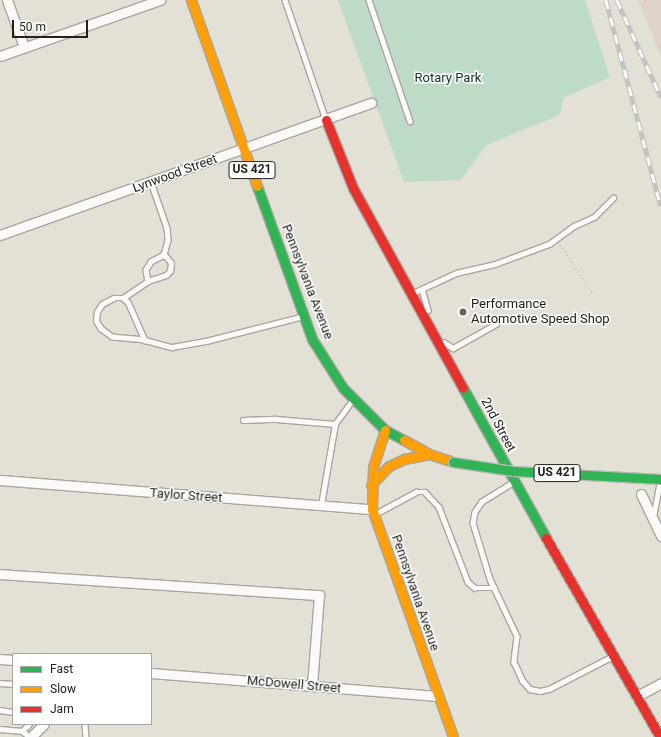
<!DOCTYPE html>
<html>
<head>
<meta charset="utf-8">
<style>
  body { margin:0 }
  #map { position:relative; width:661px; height:737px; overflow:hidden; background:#e3e0d6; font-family:Roboto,sans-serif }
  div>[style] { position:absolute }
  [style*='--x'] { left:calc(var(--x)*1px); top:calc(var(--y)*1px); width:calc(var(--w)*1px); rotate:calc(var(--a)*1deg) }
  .industrial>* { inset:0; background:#dfd3c7 }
  .green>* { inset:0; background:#bedbc8 }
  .path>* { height:2px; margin-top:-1px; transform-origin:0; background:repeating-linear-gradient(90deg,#c2c1be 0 1px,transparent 0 4px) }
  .roads { filter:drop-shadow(1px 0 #a8a69e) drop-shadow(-1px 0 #a8a69e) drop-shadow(0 1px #a8a69e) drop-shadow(0 -1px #a8a69e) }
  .lane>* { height:4.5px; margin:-2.25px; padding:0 2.25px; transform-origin:2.25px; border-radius:2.25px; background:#fbfaf9 }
  .street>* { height:9px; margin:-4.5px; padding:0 4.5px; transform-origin:4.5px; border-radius:4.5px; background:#fbfaf9 }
  .fast>* { height:9px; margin:-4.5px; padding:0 4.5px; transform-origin:4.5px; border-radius:4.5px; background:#30b455 }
  .slow>* { height:9px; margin:-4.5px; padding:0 4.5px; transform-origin:4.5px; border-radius:4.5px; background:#ff9f0a }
  .jam>* { height:9px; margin:-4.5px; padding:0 4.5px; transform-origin:4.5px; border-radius:4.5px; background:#e5322d }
  .rail>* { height:4.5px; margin-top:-2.25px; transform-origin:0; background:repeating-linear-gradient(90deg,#fff 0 9px,#c3c2c0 0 18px); box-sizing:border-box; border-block:1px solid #c3c2c0 }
  .bridges { filter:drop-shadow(1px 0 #bababa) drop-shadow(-1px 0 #bababa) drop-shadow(0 1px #bababa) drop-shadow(0 -1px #bababa) }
  .fast-bridge>* { height:9px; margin:-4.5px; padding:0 4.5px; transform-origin:4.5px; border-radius:4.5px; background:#30b455 }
  .dots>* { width:11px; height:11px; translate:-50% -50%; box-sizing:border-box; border:2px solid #fff; border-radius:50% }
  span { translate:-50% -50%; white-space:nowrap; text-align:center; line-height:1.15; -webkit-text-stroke:3px #fff; paint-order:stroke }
  .shield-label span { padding:1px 3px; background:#fff; border:1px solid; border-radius:3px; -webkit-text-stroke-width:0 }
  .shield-label { font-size:12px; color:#22211a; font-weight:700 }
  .park-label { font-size:13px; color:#0e3124 }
  .street-label { font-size:13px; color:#22211a }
  .poi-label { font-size:13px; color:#22211a }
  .left { translate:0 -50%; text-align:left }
  .legend { position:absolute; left:12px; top:653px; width:140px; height:72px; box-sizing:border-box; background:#fff; border:1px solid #a7a6a3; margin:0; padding:5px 7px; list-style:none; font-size:12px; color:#22211a }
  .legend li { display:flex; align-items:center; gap:8px; height:20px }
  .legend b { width:20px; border:1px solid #a7a6a3 }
  .scale { position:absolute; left:12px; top:20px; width:76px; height:18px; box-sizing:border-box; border:2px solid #22211a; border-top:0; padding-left:5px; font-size:12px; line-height:14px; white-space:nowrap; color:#22211a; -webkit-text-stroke:3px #fff; paint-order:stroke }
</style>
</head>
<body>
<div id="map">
  <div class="industrial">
    <div style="clip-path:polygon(638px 0,661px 0,661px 57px)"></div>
  </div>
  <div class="green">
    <div style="clip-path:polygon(338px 0,585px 0,610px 77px,563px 98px,560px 115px,486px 145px,461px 180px,404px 182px)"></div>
  </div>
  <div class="path">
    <div style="--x:560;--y:245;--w:57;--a:55.8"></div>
  </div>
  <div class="roads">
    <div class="lane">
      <div style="--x:285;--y:0;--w:127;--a:71.1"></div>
      <div style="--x:369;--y:0;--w:128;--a:71.3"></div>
      <div style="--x:151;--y:182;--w:49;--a:70.8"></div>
      <div style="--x:167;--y:228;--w:12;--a:85"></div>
      <div style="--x:168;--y:240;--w:16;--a:105"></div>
      <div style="--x:164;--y:255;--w:15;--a:152"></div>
      <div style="--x:151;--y:262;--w:9;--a:122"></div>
      <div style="--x:146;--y:270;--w:11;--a:80"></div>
      <div style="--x:148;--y:281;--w:19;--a:-18"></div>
      <div style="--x:166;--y:275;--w:6;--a:-45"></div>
      <div style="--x:170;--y:271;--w:8;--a:-83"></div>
      <div style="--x:171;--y:263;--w:11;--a:-131"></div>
      <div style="--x:422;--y:289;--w:22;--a:74"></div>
      <div style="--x:413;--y:293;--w:47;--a:-24.9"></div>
      <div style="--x:456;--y:273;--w:40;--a:-13"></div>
      <div style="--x:495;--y:264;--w:58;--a:-20.3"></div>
      <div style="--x:549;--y:244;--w:31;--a:-36"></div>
      <div style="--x:574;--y:226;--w:22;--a:-24"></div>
      <div style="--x:594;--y:217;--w:27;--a:-45"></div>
      <div style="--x:123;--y:298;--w:30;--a:-34"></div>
      <div style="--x:145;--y:340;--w:33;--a:-175"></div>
      <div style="--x:112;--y:337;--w:14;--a:-144"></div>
      <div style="--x:101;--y:329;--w:9;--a:-122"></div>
      <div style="--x:96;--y:321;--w:9;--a:-84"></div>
      <div style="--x:97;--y:312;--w:9;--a:-58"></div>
      <div style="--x:102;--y:304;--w:13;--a:-27"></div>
      <div style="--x:114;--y:298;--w:9;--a:0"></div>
      <div style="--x:123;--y:298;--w:6;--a:39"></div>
      <div style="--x:128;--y:302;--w:42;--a:65.9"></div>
      <div style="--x:145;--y:340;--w:28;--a:15"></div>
      <div style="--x:172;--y:347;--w:35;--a:-10"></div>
      <div style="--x:206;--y:341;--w:97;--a:-14.3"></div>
      <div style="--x:444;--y:342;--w:11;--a:34"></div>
      <div style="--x:453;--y:348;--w:49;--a:-29.2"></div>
      <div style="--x:243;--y:420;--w:33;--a:-2"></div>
      <div style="--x:276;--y:419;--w:59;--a:4.8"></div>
      <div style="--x:514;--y:482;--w:38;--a:148"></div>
      <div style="--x:482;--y:502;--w:12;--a:125"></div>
      <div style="--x:475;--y:512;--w:11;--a:100"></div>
      <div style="--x:473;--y:523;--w:59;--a:73.1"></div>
      <div style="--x:490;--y:579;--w:63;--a:64.7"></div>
      <div style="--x:517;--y:636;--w:26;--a:97"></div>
      <div style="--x:514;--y:662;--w:21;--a:65"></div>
      <div style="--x:523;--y:681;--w:11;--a:49"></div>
      <div style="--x:530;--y:689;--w:10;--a:11"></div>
      <div style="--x:540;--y:691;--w:9;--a:-13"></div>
      <div style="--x:549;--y:689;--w:72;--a:-27.3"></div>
      <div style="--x:321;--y:505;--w:82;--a:-80.2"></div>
      <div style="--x:335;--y:424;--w:27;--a:-54"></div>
      <div style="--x:375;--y:514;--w:47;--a:-28.2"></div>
      <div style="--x:416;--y:492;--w:9;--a:0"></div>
      <div style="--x:425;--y:492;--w:21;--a:47"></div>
      <div style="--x:439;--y:507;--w:80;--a:68.9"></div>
      <div style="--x:468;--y:582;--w:9;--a:41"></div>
      <div style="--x:475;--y:588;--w:20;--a:0"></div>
      <div style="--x:653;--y:517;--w:37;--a:-79"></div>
      <div style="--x:0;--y:683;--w:13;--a:4"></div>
      <div style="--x:0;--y:710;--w:13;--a:9"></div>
      <div style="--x:85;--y:724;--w:13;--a:86"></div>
      <div style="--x:0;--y:729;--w:22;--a:5"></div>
      <div style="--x:22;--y:731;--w:10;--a:37"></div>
      <div style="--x:22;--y:731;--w:10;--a:-45"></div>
    </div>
    <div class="street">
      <div style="--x:7;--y:0;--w:50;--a:70.1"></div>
      <div style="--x:0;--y:56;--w:170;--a:-19.3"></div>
      <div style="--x:0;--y:235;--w:394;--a:-19.6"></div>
      <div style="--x:0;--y:480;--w:373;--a:4.5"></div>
      <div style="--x:641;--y:494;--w:47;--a:64.5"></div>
      <div style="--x:0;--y:574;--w:320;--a:3.8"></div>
      <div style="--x:319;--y:595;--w:91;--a:94.4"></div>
      <div style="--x:0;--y:659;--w:13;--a:4"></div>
      <div style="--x:151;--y:673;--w:287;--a:4.6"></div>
      <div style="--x:637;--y:696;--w:27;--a:-28"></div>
      <div style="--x:31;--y:737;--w:18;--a:-45"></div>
    </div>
    <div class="fast">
      <div style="--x:257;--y:186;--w:163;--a:70.2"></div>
      <div style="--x:312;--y:339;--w:58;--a:57.7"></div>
      <div style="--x:343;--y:388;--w:59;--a:45"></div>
      <div style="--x:385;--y:430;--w:21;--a:28"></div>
      <div style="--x:463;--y:388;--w:171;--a:61"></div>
    </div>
    <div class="slow">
      <div style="--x:191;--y:0;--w:197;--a:70.5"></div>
      <div style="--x:385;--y:430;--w:39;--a:108"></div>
      <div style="--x:373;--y:467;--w:42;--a:91.4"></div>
      <div style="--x:372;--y:509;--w:242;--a:70.4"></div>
      <div style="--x:404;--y:440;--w:29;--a:29"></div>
      <div style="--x:429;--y:454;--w:25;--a:18"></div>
      <div style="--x:371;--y:485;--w:26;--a:-47"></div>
      <div style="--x:389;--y:466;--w:17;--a:-25"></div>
      <div style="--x:404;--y:459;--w:25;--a:-11"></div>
    </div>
    <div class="jam">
      <div style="--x:326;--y:120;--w:73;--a:68.3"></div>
      <div style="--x:353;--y:188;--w:228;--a:61.2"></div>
      <div style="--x:546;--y:538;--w:229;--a:60.2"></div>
    </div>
  </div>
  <div class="rail">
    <div style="--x:606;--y:0;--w:213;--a:75.1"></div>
    <div style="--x:617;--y:0;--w:107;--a:65.6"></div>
  </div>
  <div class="bridges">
    <div class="fast-bridge">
      <div style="--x:453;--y:462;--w:61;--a:8.5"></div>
      <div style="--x:513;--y:471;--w:148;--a:3.1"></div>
    </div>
  </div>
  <div class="dots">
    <div style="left:463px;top:312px;background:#66645c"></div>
  </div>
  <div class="shield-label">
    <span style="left:252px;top:170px">US 421</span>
    <span style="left:557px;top:473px">US 421</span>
  </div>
  <div class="park-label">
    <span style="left:448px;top:78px">Rotary Park</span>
  </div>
  <div class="street-label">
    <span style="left:175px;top:174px;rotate:-20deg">Lynwood Street</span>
    <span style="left:307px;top:282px;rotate:69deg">Pennsylvania Avenue</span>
    <span style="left:498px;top:425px;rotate:62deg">2nd Street</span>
    <span style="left:186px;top:496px;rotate:4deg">Taylor Street</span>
    <span style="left:415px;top:593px;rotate:71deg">Pennsylvania Avenue</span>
    <span style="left:294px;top:685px;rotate:5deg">McDowell Street</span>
  </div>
  <div class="poi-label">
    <span class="left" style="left:471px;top:312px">Performance<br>Automotive Speed Shop</span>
  </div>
  <ul class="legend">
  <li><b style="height:5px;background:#30b455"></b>Fast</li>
  <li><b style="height:5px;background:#ff9f0a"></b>Slow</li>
  <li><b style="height:5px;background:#e5322d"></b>Jam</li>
  </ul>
  <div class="scale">50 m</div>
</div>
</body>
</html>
